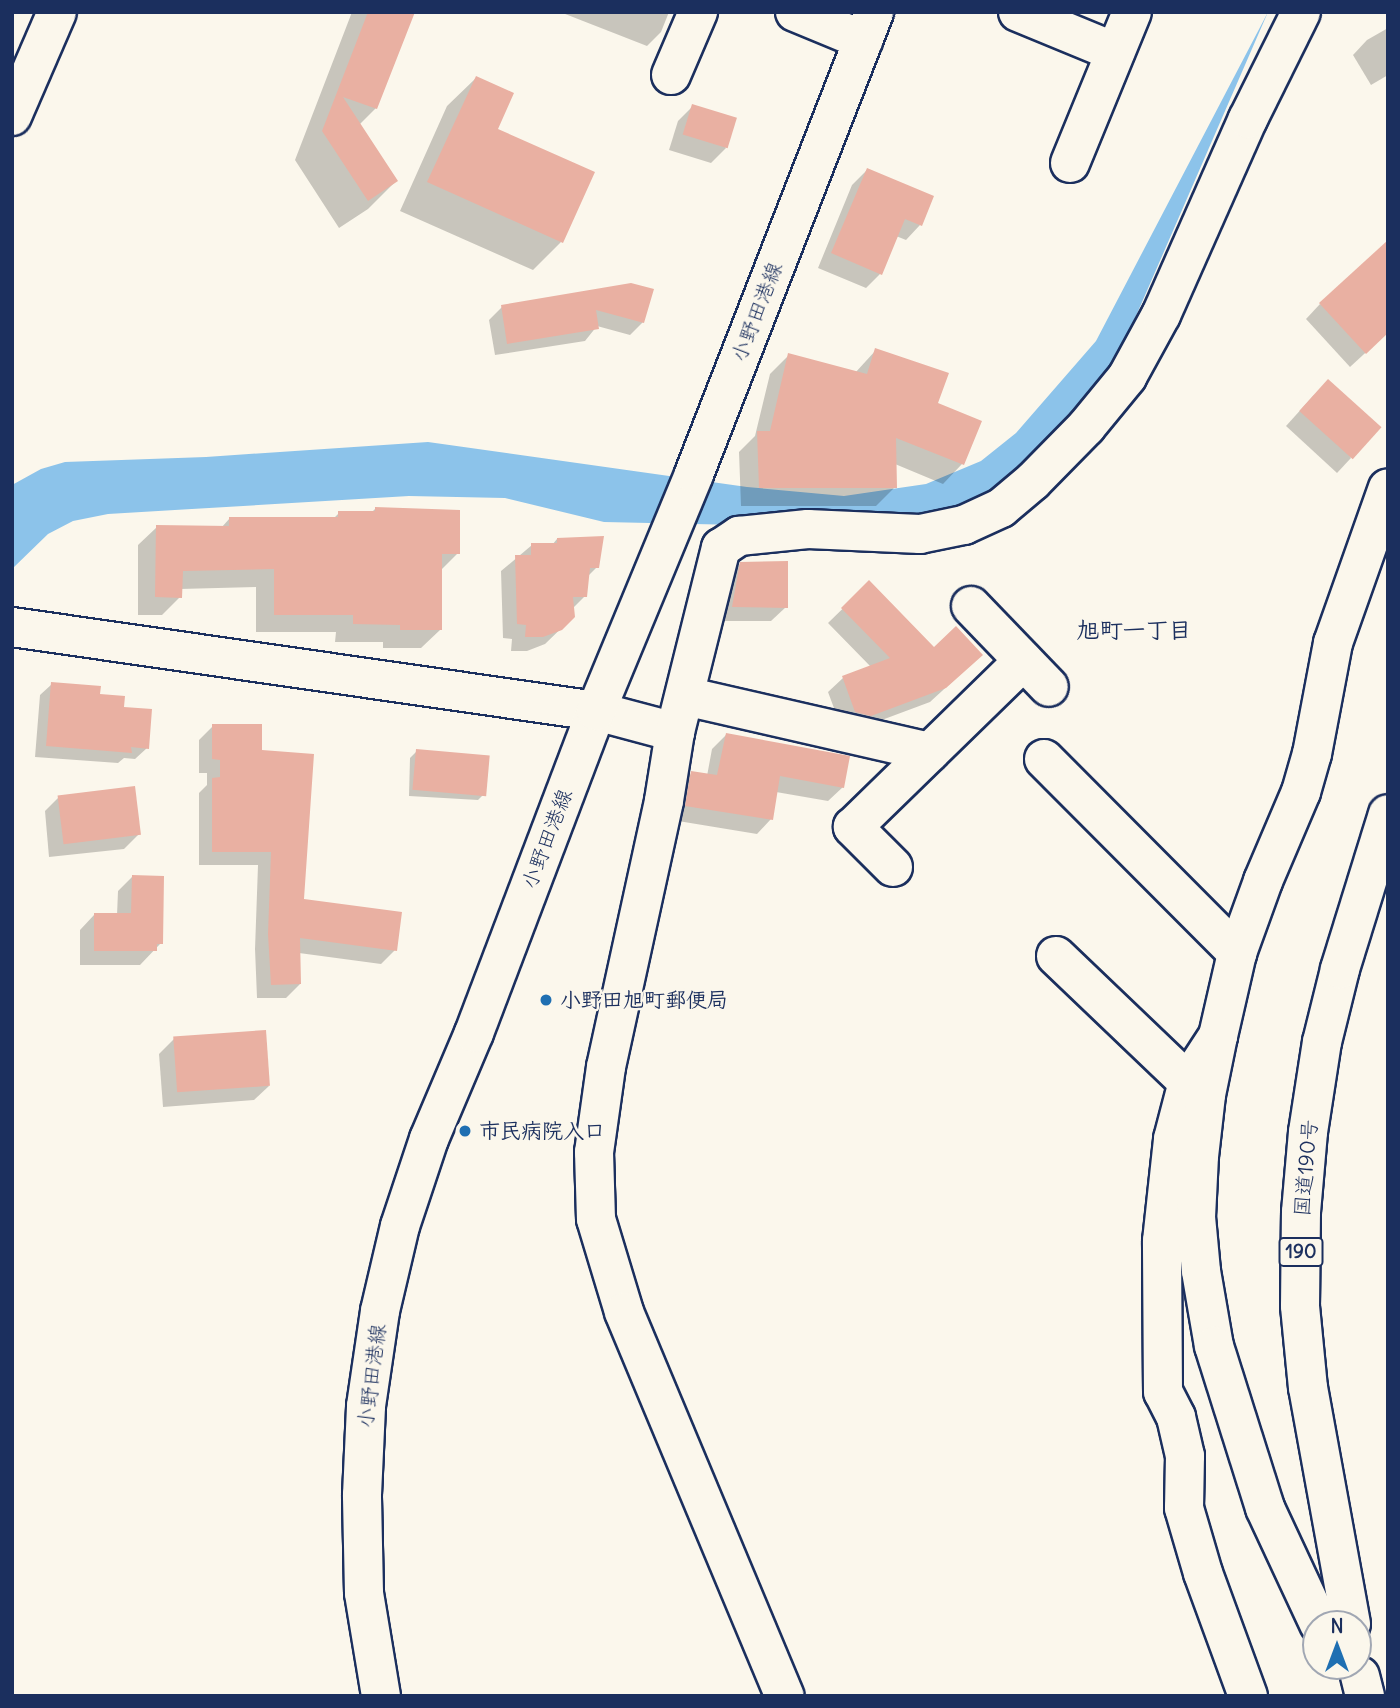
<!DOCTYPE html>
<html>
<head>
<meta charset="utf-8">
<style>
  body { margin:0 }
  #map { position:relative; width:1400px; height:1708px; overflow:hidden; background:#fbf7ec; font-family:Delius,"Klee One",sans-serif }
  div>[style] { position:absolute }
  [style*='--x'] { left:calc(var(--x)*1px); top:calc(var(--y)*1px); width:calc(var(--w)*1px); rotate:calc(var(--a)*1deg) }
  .water>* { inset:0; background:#8cc3ea }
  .shadow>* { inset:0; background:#0003 }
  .building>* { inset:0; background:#e9b0a2; transform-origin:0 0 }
  .roads { filter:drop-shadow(2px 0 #1b2f5e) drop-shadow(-2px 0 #1b2f5e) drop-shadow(0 2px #1b2f5e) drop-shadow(0 -2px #1b2f5e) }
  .minor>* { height:38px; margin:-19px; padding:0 19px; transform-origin:19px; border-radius:19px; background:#fbf7ec }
  .major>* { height:38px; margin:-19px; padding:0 19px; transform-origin:19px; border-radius:19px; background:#fbf7ec }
  .highway>* { height:38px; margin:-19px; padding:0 19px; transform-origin:19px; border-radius:19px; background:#fbf7ec }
  .bridges { filter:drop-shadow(2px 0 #1b2f5e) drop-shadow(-2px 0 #1b2f5e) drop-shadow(0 2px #1b2f5e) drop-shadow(0 -2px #1b2f5e) }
  .highway-bridge>* { height:38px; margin:-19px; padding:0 19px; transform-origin:19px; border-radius:19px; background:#fbf7ec }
  .dots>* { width:19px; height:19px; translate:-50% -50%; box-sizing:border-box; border:4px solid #fbf7ec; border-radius:50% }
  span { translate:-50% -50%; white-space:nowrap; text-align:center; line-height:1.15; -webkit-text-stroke:5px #fbf7ec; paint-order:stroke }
  .shield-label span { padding:2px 5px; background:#fbf7ec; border:2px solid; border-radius:5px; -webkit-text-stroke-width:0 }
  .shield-label { font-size:19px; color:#1b2f5e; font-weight:700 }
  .street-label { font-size:21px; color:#1b2f5e }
  .poi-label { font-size:21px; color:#1b2f5e; font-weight:700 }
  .left { translate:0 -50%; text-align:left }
  .neighbourhood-label { font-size:23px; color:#1b2f5e; font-weight:700 }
  .frame { position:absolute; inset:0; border:14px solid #1b2f5e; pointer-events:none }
  .north { position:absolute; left:1302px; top:1610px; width:70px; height:70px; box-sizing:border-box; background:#fbf7ec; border:2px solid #a1a7b3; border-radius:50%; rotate:0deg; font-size:19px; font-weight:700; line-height:28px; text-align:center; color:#1b2f5e }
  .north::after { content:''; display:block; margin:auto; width:24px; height:32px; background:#1f6fb2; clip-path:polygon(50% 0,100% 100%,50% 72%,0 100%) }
</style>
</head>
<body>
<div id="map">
  <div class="water">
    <div style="clip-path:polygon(1268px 12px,1116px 362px,1070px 423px,986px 502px,940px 519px,740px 525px,604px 522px,505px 498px,409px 496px,108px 514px,73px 521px,48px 534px,12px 569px,12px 485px,41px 469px,65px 462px,206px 457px,428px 442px,747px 487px,844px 496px,926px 484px,981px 461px,1016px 433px,1096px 341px)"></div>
  </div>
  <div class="shadow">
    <div style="clip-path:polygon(352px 12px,413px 12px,376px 108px,359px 125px,396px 181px,368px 209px,339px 228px,295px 160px)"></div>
    <div style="clip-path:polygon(560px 12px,669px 12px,661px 32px,647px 46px)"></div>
    <div style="clip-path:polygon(1388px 28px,1388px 75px,1371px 85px,1353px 55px,1367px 40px)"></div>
    <div style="clip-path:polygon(476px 78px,496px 130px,561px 242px,533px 270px,400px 211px,447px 106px)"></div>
    <div style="clip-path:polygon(693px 106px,726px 148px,711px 163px,669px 150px,678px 121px)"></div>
    <div style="clip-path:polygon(867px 170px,920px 225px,906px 240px,896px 236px,880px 274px,866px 288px,818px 268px,852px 185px)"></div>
    <div style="clip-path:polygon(631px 285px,643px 322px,630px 335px,597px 326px,585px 341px,495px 355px,489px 320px,502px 307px)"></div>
    <div style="clip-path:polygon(1320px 304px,1388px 332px,1350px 367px,1306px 319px)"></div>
    <div style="clip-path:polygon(876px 350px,936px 404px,979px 422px,962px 464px,943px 484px,895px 464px,895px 487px,876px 506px,741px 506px,739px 452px,755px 436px,770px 374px,789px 355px,855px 373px)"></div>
    <div style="clip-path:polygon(1314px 395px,1351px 458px,1337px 473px,1286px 426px)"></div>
    <div style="clip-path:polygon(375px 509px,458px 553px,440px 571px,440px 630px,421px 648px,383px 648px,383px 642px,335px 642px,336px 632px,256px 632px,256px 587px,180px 589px,180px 597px,162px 615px,138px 615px,138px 545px,157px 527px,221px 528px,230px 518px,334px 518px,339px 513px,371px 513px)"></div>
    <div style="clip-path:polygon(557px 539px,597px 567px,587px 577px,585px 596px,573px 608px,574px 616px,545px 644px,527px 651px,511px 651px,512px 639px,503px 638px,501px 571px,532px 545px,552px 545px)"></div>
    <div style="clip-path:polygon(742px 562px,786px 607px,771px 621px,718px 621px,728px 577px)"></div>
    <div style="clip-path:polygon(869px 583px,934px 649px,966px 669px,930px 702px,855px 730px,841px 727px,828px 692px,843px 678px,871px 667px,828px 623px)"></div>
    <div style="clip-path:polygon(52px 684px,122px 708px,147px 748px,135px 759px,124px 758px,118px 763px,35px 757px,40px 695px)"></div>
    <div style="clip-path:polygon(213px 726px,260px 751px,302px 900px,395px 950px,381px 964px,299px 953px,300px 984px,286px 998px,257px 998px,255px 949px,258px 865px,199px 865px,199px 793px,207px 785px,207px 773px,199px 773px,199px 740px)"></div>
    <div style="clip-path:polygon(726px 735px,843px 787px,828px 801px,776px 792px,771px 819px,757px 834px,672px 820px,677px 788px,692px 773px,707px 776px,712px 749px)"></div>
    <div style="clip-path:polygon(417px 751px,485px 793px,478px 800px,409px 796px,410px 758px)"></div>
    <div style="clip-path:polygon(59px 797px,139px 834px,124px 849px,49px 857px,45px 811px)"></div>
    <div style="clip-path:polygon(132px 877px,161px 943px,140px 965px,80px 965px,80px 930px,94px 915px,117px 915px,118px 891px)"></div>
    <div style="clip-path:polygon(174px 1039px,269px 1086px,254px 1100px,163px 1107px,159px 1054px)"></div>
  </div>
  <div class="building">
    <div style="clip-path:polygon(368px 12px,415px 12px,377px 109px,343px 97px,398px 181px,368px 201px,322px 131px)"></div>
    <div style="clip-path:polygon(476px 76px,514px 93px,498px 129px,595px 172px,563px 243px,427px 182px)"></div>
    <div style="left:692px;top:104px;width:47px;height:32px;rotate:17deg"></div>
    <div style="clip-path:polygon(867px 168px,934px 196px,922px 226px,905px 219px,882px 275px,831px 253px)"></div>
    <div style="clip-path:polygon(1388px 240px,1388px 333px,1366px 354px,1319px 303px)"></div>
    <div style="clip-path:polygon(631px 283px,654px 289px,644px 323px,596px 310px,599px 329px,507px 344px,501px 305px)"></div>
    <div style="clip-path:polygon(875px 348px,949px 373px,938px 403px,982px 421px,964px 465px,896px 438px,897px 488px,759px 488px,757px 431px,770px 431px,788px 353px,867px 374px)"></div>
    <div style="left:1328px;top:379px;width:72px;height:43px;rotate:42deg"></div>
    <div style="clip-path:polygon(375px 507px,460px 510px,460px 554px,442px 554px,442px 630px,400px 630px,400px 625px,353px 624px,353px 615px,274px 615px,274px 569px,183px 571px,182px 598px,155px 597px,156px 525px,229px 526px,229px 517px,338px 517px,338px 511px,375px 511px)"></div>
    <div style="clip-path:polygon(604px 536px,599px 568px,590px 568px,587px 597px,573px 597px,575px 617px,562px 630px,543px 637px,525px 637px,526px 625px,517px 624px,515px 555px,531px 555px,531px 543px,557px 543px,557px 538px)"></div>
    <div style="clip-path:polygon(788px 561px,788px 608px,732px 607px,740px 562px)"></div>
    <div style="clip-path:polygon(869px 580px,934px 647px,956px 626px,983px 655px,946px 688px,871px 716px,855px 712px,842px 676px,890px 658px,841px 608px)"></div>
    <div style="clip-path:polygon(51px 682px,101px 686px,100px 694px,125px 696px,124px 707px,152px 709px,149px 749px,131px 747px,132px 753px,46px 746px)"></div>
    <div style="clip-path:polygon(212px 724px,262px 724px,262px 750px,314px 754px,304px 899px,402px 912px,397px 951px,300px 938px,301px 984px,271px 985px,268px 934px,271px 852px,212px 852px,212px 778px,220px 777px,220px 760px,212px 759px)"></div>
    <div style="clip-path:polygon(726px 733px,850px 756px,844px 788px,780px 776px,773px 820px,685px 806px,691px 771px,717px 775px)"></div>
    <div style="left:416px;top:749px;width:74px;height:41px;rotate:5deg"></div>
    <div style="left:135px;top:786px;width:49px;height:78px;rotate:83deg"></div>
    <div style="clip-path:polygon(132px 875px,164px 876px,163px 944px,157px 944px,157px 951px,94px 951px,94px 913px,131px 913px)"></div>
    <div style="left:266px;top:1030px;width:56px;height:93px;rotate:86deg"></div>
  </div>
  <div class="roads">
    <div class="minor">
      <div style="--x:795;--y:12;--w:74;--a:22.4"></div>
      <div style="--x:1018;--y:12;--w:105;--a:22.4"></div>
      <div style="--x:671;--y:75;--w:69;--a:-66.8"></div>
      <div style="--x:12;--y:116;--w:113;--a:-66.6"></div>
      <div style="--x:1070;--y:163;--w:163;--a:-67.7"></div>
      <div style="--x:971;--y:606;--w:112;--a:46.1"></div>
      <div style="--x:12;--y:627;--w:590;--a:8.19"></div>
      <div style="--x:596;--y:711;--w:82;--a:14.9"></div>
      <div style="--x:675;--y:732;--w:70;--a:99.1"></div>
      <div style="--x:664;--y:801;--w:272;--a:102.3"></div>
      <div style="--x:606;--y:1067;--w:86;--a:98"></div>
      <div style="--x:594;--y:1152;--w:67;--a:88.3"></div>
      <div style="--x:596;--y:1219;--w:97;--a:73.2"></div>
      <div style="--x:624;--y:1312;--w:416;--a:67.3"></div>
      <div style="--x:685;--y:696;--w:251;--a:12.9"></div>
      <div style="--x:675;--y:732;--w:190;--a:-76"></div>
      <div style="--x:721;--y:548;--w:22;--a:-34"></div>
      <div style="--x:739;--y:536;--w:69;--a:-5.8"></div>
      <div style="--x:808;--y:529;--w:112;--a:2.6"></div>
      <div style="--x:920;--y:534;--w:45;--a:-11.6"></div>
      <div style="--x:964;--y:525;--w:41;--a:-24.7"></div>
      <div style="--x:1001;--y:508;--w:42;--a:-40.2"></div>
      <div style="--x:1033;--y:481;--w:76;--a:-45.5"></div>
      <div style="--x:1086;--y:427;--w:65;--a:-50.6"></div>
      <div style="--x:1127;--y:377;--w:71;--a:-61.3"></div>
      <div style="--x:1161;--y:315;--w:214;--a:-66.1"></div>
      <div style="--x:1248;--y:119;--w:119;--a:-63.6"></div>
      <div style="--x:1044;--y:759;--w:274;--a:45.1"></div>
      <div style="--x:893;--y:867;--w:57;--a:-135"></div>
      <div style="--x:853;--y:827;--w:238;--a:-44.3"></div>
      <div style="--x:1056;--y:956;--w:182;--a:43.7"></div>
      <div style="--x:1248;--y:1696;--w:131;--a:-110.1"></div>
      <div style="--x:1203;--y:1573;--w:68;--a:-106.3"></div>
      <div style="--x:1184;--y:1508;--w:52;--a:-88.9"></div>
      <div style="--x:1185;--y:1456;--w:40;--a:-103"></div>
      <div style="--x:1176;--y:1417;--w:28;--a:-117"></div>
      <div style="--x:1163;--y:1392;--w:151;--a:-90.4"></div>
      <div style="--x:1162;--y:1241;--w:103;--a:-83.8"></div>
      <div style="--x:1173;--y:1139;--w:59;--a:-75.3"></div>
      <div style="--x:1188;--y:1082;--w:55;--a:-56.9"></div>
      <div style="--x:1218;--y:1036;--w:85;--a:-77.1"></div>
      <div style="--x:1237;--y:953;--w:77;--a:-70.1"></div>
      <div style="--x:1263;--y:881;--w:97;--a:-66.9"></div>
      <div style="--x:1301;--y:792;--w:40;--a:-74"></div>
      <div style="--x:1312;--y:754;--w:113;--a:-79.3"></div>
      <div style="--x:1333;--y:643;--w:164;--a:-70.5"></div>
    </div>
    <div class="major">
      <div style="--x:381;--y:1696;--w:104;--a:-99.4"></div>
      <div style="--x:364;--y:1593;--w:98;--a:-91.2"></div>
      <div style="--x:362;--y:1495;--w:89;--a:-87.4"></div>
      <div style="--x:366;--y:1406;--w:96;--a:-81.6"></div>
      <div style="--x:380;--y:1311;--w:87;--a:-76.8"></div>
      <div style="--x:400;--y:1226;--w:92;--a:-71.6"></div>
      <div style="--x:429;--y:1139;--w:115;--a:-67"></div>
      <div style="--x:474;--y:1033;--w:344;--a:-69.2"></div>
      <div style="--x:596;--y:711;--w:256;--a:-67.5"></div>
      <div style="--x:694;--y:474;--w:496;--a:-68.7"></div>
    </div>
    <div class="highway">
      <div style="--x:1218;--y:1036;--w:60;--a:101.5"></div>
      <div style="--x:1206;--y:1095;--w:61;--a:96.5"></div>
      <div style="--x:1199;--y:1156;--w:61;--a:92.8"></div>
      <div style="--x:1196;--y:1217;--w:54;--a:84.7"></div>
      <div style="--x:1201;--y:1271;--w:76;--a:80.2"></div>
      <div style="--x:1214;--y:1346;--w:170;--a:72.5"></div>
      <div style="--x:1265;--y:1508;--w:128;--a:65"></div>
      <div style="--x:1351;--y:1624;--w:240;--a:-100.3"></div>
      <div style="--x:1308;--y:1388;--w:82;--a:-95.6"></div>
      <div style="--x:1300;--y:1306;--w:94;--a:-89.4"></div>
      <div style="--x:1301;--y:1212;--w:80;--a:-85"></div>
      <div style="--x:1308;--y:1132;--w:91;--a:-81.2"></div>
      <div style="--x:1322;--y:1042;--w:75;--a:-76.1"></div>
      <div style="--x:1340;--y:969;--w:162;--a:-72.8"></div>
    </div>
  </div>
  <div class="bridges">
    <div class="highway-bridge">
      <div style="--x:1360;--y:1676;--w:21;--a:76"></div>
    </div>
  </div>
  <div class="dots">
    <div style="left:546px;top:1000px;background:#1f6fb2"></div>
    <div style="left:465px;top:1131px;background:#1f6fb2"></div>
  </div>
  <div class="shield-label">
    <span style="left:1301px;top:1252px">190</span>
  </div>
  <div class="street-label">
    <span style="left:757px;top:312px;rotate:-69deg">小野田港線</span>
    <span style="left:547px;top:839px;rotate:-69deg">小野田港線</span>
    <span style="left:1306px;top:1168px;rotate:-85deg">国道190号</span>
    <span style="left:372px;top:1376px;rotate:-83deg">小野田港線</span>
  </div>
  <div class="poi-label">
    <span class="left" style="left:560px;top:1000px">小野田旭町郵便局</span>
    <span class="left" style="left:479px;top:1131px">市民病院入口</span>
  </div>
  <div class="neighbourhood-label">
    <span style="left:1134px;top:630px">旭町一丁目</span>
  </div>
  <div class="frame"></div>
  <div class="north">N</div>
</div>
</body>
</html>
